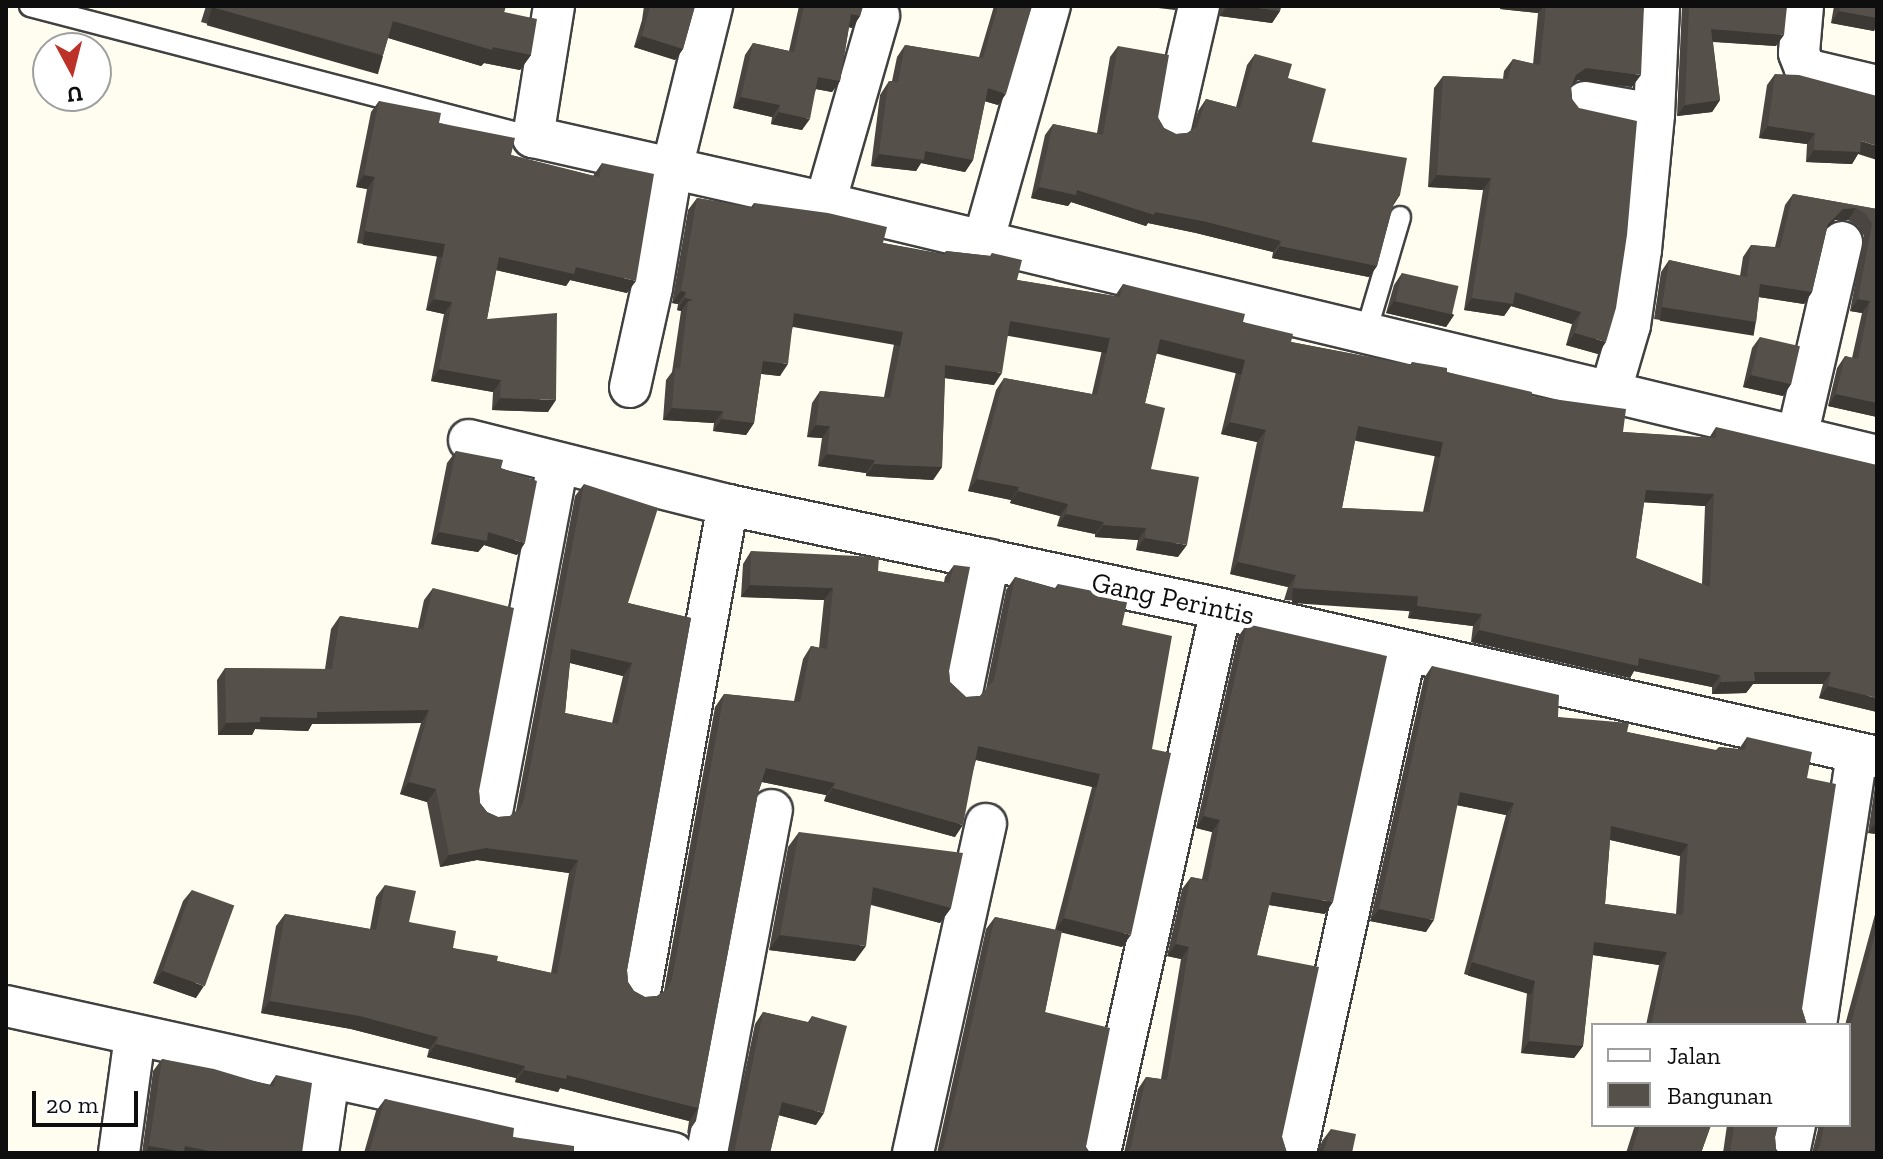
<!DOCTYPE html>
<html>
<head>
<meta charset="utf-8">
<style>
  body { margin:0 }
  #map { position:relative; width:1883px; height:1159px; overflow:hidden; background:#fffdef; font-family:"Zilla Slab",serif }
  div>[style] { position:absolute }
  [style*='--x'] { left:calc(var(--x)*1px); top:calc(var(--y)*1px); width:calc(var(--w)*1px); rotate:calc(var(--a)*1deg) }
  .roads { filter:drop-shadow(2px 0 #414141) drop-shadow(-2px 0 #414141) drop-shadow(0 2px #414141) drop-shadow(0 -2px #414141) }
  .lane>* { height:20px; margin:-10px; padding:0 10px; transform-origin:10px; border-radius:10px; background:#fff }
  .street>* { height:40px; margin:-20px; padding:0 20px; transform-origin:20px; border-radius:20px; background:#fff }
  .wall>* { inset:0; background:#4a4540 }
  .shaded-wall>* { inset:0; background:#3c3834; transform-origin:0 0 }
  .building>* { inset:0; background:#56504a; transform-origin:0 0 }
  span { translate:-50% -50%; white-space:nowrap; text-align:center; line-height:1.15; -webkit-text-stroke:8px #fff; paint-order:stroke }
  .street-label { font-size:28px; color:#0e0e0e }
  .frame { position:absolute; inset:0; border:8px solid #0e0e0e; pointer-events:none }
  .legend { position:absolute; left:1591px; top:1023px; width:260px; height:104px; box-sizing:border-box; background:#fff; border:2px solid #9f9f9f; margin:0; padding:10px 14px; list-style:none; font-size:24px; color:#0e0e0e }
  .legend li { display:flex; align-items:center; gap:16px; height:40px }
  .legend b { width:40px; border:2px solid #9f9f9f }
  .north { position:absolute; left:32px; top:32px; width:80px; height:80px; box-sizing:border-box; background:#fff; border:2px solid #9f9f9f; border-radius:50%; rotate:173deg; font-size:22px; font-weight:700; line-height:32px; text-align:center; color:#0e0e0e }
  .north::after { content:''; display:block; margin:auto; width:28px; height:36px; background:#bc3128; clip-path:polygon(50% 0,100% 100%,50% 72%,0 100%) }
  .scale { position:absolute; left:32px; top:1091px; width:106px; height:36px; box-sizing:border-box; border:4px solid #0e0e0e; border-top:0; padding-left:10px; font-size:24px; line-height:28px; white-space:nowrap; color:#0e0e0e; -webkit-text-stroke:6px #fff; paint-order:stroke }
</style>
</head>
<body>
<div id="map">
  <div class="roads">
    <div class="lane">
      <div style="--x:30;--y:6;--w:520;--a:14.6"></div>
      <div style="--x:1366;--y:332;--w:120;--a:-73.5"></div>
    </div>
    <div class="street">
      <div style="--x:554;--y:6;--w:133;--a:99.1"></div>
      <div style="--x:533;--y:137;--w:299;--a:12.7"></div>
      <div style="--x:825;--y:203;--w:1082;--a:13.52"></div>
      <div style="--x:1803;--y:6;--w:47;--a:94.9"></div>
      <div style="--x:1799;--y:53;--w:17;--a:69"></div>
      <div style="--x:1805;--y:69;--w:74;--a:13.3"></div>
      <div style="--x:1585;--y:102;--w:70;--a:9.9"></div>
      <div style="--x:1172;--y:123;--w:120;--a:-77"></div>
      <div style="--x:825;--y:203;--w:195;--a:-73.9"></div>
      <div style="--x:983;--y:242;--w:245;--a:-74.2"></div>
      <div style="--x:630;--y:387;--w:101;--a:-77.5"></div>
      <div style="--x:652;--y:288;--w:122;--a:-80.5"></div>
      <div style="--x:672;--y:168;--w:167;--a:-76.1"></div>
      <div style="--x:1610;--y:393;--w:71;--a:-73.6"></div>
      <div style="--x:1630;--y:325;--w:76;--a:-81.7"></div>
      <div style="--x:1641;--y:250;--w:137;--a:-84.5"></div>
      <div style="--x:1654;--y:114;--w:108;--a:-87.3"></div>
      <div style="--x:1797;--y:437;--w:200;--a:-77"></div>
      <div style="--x:469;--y:440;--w:267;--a:14.1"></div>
      <div style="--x:728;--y:505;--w:504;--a:11.91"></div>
      <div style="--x:1221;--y:609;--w:672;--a:12.71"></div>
      <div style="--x:963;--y:687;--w:130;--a:-78.4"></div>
      <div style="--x:493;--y:807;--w:350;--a:-79.3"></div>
      <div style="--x:641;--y:987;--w:490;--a:-79.8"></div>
      <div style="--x:6;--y:1006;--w:683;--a:12.43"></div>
      <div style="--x:1816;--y:1025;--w:274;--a:-81.4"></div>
      <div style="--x:119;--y:1153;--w:118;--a:-82.2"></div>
      <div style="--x:318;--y:1153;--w:76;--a:-81.7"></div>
      <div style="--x:707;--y:1153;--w:349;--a:-79.3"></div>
      <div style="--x:913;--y:1153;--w:337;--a:-77.5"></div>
      <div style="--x:1100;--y:1153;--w:557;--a:-77.46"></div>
      <div style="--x:1296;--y:1153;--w:514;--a:-77.64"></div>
      <div style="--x:1789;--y:1153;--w:29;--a:-78"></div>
    </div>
  </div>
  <div class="wall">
    <div style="clip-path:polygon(206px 6px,506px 6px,504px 12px,531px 55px,520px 70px,484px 63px,481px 66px,388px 38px,383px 55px,372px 70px,201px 22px)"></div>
    <div style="clip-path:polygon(644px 6px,695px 6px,683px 49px,675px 60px,634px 47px,642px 20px)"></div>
    <div style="clip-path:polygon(799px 6px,863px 6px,860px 16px,852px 28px,849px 27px,840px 81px,832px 92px,816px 89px,802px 130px,771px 124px,772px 117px,733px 108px,745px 55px,753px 43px,789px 51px)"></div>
    <div style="clip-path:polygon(994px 6px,1032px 6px,998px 105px,985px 101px,973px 160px,965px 172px,921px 163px,916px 171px,871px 166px,880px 95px,889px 81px,892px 81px,897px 57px,905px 45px,979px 57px)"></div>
    <div style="clip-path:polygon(1220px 6px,1281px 6px,1280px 11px,1272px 23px,1220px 16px)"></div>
    <div style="clip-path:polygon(1501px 6px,1644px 6px,1632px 87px,1578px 80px,1572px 84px,1571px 87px,1598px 354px,1566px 345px,1572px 324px,1511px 306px,1504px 316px,1464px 310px,1483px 190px,1428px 187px,1434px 88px,1443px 76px,1503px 79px,1504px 71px,1513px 59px,1533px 64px,1538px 13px,1500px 9px)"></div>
    <div style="clip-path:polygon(1682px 6px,1787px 6px,1776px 46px,1713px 42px,1720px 100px,1712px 112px,1677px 116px)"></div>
    <div style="clip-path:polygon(1834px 6px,1877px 6px,1874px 31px,1831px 23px)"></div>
    <div style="clip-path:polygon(1118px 46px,1164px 128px,1176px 134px,1187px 133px,1192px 130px,1198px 111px,1206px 99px,1236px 107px,1247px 65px,1255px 54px,1288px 78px,1312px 142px,1400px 195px,1393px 206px,1377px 266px,1369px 277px,1272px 258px,1273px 252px,1196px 233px,1148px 223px,1146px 226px,1071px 202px,1068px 206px,1031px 198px,1045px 135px,1053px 124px,1097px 133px,1110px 57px)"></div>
    <div style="clip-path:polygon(1775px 74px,1858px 154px,1852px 164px,1806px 162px,1807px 144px,1759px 138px,1767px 85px)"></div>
    <div style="clip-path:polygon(379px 101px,439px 123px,511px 155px,593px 176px,602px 163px,627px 293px,570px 280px,566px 286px,496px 270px,487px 319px,548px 412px,492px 410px,493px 392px,431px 381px,444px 314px,426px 310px,437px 256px,357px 243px,367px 189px,356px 187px,371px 112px)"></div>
    <div style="clip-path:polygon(1793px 194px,1877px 209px,1877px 417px,1828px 406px,1837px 368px,1845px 356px,1852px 358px,1862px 313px,1850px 311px,1864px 236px,1858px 226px,1848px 220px,1835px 220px,1827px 228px,1812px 292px,1804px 304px,1759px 297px,1756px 322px,1748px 334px,1654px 319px,1661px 272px,1669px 260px,1740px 276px,1743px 257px,1751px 245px,1775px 247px,1785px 205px)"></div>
    <div style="clip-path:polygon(evenodd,697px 198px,751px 207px,754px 203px,883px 243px,944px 254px,946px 251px,990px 256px,992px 253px,1017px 280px,1115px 296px,1123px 284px,1243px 322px,1291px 342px,1410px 365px,1412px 362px,1531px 396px,1623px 432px,1709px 438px,1716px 427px,1877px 712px,1819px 698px,1823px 684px,1753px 684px,1746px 693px,1712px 694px,1712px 687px,1634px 671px,1630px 678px,1471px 642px,1473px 626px,1408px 618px,1410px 608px,1284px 600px,1288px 587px,1230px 574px,1257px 442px,1221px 434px,1236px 372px,1157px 352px,1145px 403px,1151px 469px,1178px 557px,1136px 550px,1138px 540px,1095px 537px,1095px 534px,1057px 526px,1060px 516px,1010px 503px,1011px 500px,968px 491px,996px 390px,1004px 378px,1092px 394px,1102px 350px,1008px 334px,994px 385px,945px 378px,942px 467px,933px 480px,866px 476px,866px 473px,818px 466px,822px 438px,807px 437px,812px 403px,820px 391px,884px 397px,894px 344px,793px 326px,780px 376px,761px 374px,754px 423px,746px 435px,713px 431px,714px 423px,663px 420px,666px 380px,672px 372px,681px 311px,677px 310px,678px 304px,672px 303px,688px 210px,697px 198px,1355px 440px,1435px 455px,1423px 512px,1342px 508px,1355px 440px,697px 198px,1644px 502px,1705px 506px,1702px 584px,1636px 558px,1644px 502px)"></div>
    <div style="clip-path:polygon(1402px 273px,1454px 315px,1446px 327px,1386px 313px,1394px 285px)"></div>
    <div style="clip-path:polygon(1760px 337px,1791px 384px,1783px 396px,1743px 387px,1752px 348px)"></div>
    <div style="clip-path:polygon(456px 451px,501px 468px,517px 555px,484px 545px,478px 552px,431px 544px,447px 463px)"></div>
    <div style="clip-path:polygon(evenodd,584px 484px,628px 603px,691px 618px,627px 970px,628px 982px,634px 991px,645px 997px,657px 996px,664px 991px,715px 707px,724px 694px,794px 701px,803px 659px,811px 646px,819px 648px,824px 600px,741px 597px,743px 564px,751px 551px,944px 582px,945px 577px,954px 565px,949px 671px,950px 682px,966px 697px,980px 696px,986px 689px,1006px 590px,1015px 577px,1055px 588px,1058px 584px,1122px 625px,1152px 749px,1122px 947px,1061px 932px,1045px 1012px,1086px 1147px,1090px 1153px,937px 1153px,986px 929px,995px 917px,1055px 930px,1092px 787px,976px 760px,955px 837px,824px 801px,826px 795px,762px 782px,758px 793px,696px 1121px,687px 1134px,689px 1121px,560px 1088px,558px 1092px,515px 1082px,516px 1078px,427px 1057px,429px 1049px,351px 1029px,261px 1013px,276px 926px,285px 914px,370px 929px,376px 897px,385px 885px,409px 922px,453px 948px,497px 961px,551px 973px,569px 873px,477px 860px,440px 867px,427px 802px,400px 794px,421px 723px,312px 724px,308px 731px,255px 729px,252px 735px,218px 735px,217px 680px,225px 668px,325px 669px,331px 629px,340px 616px,418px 628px,424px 600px,433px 588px,479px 791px,480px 803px,487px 812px,498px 817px,510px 816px,516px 811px,575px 496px,584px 484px,570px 663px,623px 676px,612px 723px,565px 713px,570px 663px)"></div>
    <div style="clip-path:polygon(1247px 624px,1325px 914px,1269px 905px,1257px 955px,1282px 1137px,1287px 1153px,1124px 1153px,1138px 1089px,1146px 1077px,1161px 1079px,1181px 959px,1167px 956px,1182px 889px,1191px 877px,1202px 879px,1212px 832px,1196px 828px,1238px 637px)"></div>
    <div style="clip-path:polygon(evenodd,1432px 666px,1558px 717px,1627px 732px,1716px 750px,1719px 747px,1739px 749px,1747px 737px,1807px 778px,1802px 1009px,1807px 1025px,1646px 1025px,1659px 965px,1593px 955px,1583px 1046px,1574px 1058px,1521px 1053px,1527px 993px,1464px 974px,1506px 815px,1457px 805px,1426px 932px,1370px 921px,1424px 678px,1432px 666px,1610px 840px,1680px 856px,1676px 914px,1605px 904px,1610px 840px)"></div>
    <div style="clip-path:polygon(1876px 779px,1877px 779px,1877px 834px,1868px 833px)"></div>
    <div style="clip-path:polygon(799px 832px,951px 908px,940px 923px,871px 905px,855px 961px,769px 950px,788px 847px)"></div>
    <div style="clip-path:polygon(192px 890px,196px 998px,153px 983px,183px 901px)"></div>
    <div style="clip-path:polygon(1877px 907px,1877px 1153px,1812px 1153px,1818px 1129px,1816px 1125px,1849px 1125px,1849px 1025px,1845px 1025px)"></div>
    <div style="clip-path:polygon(763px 1012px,808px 1022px,812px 1016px,816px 1125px,779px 1115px,770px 1153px,728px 1153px,755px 1024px)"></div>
    <div style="clip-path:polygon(162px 1059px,269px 1086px,276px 1075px,302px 1153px,142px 1153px,153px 1071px)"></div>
    <div style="clip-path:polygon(385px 1099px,513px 1137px,574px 1153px,364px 1153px,376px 1111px)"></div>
    <div style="clip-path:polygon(1635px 1125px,1711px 1125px,1701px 1153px,1626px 1153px)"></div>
    <div style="clip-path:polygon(1727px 1125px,1778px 1125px,1775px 1137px,1776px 1149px,1779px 1153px,1723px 1153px)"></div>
    <div style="clip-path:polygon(1331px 1129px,1352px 1153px,1318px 1153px,1322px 1141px)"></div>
  </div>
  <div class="shaded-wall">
    <div style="clip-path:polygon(1142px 6px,1177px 6px,1175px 10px)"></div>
    <div style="clip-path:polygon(1227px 6px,1242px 6px,1280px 11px,1272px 23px,1220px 16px)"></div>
    <div style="clip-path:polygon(1502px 6px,1544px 6px,1538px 13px,1500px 9px)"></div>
    <div style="left:212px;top:7px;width:178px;height:19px;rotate:16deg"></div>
    <div style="clip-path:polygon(1839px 11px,1877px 18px,1877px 26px,1874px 31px,1831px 23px)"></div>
    <div style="clip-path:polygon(851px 14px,860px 16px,852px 28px,843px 26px)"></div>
    <div style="clip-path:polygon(393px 21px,493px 47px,531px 55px,520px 70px,484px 63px,481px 66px,382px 36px)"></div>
    <div style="clip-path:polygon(1711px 29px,1784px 35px,1776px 46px,1703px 41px)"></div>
    <div style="clip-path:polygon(642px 36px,683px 49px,675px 60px,634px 47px)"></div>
    <div style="clip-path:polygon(1586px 68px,1641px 75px,1632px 87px,1578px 80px,1568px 87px,1576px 75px)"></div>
    <div style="clip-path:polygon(818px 77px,840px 81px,832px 92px,810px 88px)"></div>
    <div style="clip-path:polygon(988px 88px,1006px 94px,998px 105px,980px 100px)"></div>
    <div style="clip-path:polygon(741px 97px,780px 105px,772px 117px,733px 108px)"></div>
    <div style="clip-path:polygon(1720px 100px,1712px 112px,1677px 116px,1685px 105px)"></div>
    <div style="clip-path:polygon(779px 112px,810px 119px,802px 130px,771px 124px)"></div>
    <div style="clip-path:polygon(1768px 126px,1815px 133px,1807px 144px,1759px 138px)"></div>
    <div style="clip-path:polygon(1861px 141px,1877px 146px,1877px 160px,1858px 154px,1852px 164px,1806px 162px,1814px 150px)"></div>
    <div style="clip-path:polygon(925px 151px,973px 160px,965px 172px,921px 163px,916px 171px,871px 166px,879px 154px)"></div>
    <div style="clip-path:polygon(364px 175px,375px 177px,367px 189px,356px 187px)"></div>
    <div style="clip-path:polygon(1437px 175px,1491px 178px,1483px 190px,1428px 187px)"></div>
    <div style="clip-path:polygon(1039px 187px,1077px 190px,1155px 212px,1203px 221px,1281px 241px,1273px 252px,1196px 233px,1148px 223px,1146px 226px,1071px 202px,1068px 206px,1031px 198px)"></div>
    <div style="clip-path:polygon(1856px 208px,1848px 220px,1835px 220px,1820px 236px,1828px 224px,1843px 209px)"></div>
    <div style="left:365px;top:231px;width:81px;height:14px;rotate:9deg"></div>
    <div style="clip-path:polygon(1280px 246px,1377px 266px,1369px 277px,1272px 258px)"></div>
    <div style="clip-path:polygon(499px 257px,576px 267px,636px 281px,627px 293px,570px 280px,566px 286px,491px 269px)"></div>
    <div style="clip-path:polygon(1760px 284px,1812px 292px,1804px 304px,1752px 296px)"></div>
    <div style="clip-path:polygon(681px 291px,686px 292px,678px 304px,672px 303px)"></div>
    <div style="clip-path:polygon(1515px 292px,1581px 312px,1572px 324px,1511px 306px,1504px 316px,1464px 310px,1472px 298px)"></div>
    <div style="clip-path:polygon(685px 298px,694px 300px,688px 301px,681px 311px,677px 310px)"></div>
    <div style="clip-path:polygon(434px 299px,452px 302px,444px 314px,426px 310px)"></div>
    <div style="clip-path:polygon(1858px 299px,1870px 301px,1862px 313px,1850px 311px)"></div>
    <div style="clip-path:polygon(1394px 301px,1454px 315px,1446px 327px,1386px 313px)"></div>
    <div style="left:1662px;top:307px;width:95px;height:14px;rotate:9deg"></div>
    <div style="left:794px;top:313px;width:111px;height:14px;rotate:10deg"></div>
    <div style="left:1010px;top:321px;width:101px;height:15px;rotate:10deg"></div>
    <div style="clip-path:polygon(1575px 333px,1606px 342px,1598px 354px,1566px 345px)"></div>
    <div style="left:1160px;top:339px;width:88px;height:15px;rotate:14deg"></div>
    <div style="clip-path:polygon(763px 361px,788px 364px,780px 376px,755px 373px)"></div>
    <div style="clip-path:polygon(945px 365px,1002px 373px,994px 385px,937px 377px)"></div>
    <div style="clip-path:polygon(439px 369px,501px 380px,493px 392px,431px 381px)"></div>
    <div style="clip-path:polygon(1751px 375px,1791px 384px,1783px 396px,1743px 387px)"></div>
    <div style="clip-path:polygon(1836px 394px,1877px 403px,1877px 417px,1828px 406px)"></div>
    <div style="clip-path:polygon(500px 398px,556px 400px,548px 412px,492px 410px)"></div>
    <div style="clip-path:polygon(672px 408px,723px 411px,714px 423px,663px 420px)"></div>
    <div style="clip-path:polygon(722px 419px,754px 423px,746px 435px,713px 431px)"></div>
    <div style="clip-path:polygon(1230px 422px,1266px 430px,1257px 442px,1221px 434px)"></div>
    <div style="clip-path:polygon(816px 425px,830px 426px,822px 438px,807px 437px)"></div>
    <div style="left:1358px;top:426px;width:86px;height:15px;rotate:11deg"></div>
    <div style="clip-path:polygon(827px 454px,875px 460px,866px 473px,818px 466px)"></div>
    <div style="clip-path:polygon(874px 464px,942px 467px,933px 480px,866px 476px)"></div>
    <div style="clip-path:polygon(977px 479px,1019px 487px,1011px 500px,968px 491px)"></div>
    <div style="clip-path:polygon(1646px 490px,1714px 494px,1705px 506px,1637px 502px)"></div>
    <div style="clip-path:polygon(1018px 491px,1068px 504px,1060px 516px,1010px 503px)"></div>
    <div style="clip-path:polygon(1066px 514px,1104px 522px,1095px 534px,1057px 526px)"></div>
    <div style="clip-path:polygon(1103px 525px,1146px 528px,1138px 540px,1095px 537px)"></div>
    <div style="clip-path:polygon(439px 532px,488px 532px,525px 543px,517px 555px,484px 545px,478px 552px,431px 544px)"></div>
    <div style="clip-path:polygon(1145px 538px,1187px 545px,1178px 557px,1136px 550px)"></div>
    <div style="clip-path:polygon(1238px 562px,1296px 575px,1288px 587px,1230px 574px)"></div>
    <div style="clip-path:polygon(750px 585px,833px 588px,824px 600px,741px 597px)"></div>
    <div style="left:1293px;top:588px;width:125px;height:15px;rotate:4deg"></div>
    <div style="clip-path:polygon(1417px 606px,1482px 614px,1473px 626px,1408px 618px)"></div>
    <div style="clip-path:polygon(1479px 630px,1639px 658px,1720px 675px,1712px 687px,1634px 671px,1630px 678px,1471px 642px)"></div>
    <div style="clip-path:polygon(571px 649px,632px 663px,623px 676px,562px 661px)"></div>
    <div style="clip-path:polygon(1754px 672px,1831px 672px,1823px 684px,1753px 684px,1746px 693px,1712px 694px,1721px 682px)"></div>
    <div style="clip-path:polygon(1828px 686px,1877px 698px,1877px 712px,1819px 698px)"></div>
    <div style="clip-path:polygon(429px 710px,421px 723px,312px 724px,308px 731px,255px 729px,252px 735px,218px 735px,226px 723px,260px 717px,317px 712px)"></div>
    <div style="left:978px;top:746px;width:125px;height:14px;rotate:13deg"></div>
    <div style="clip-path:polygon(766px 768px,835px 783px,826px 795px,757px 781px)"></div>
    <div style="clip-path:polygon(409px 782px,436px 789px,427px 802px,400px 794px)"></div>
    <div style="clip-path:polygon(833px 788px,963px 825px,955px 837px,824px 801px)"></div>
    <div style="clip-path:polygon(1460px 792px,1514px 803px,1506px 815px,1451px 804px)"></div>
    <div style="clip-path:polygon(1204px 816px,1220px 820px,1212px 832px,1196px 828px)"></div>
    <div style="clip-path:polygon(1877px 821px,1877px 834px,1868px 833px)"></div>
    <div style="clip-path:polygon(1611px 826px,1688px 844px,1680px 856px,1602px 838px)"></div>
    <div style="clip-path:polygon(486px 848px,578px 860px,569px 873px,477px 860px,440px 867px,449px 855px)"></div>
    <div style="clip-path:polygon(873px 887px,951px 908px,940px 923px,863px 902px)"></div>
    <div style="clip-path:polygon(1272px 892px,1333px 902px,1325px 914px,1263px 904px)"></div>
    <div style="clip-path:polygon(1379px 909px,1434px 920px,1426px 932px,1370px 921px)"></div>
    <div style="clip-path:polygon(1064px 918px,1131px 935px,1122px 947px,1055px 931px)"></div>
    <div style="clip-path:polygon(780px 935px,866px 946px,855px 961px,769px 950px)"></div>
    <div style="clip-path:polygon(1594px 942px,1667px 952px,1659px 965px,1586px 954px)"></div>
    <div style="clip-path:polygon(1176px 944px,1189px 947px,1181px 959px,1167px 956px)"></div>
    <div style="left:1472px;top:962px;width:66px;height:14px;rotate:17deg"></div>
    <div style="clip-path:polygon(162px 971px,204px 986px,196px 998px,153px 983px)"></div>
    <div style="clip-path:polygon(270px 1001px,360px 1016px,438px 1037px,429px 1049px,351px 1029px,261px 1013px)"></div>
    <div style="clip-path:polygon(1529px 1041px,1583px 1046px,1574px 1058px,1521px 1053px)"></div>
    <div style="clip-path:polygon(436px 1044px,525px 1066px,516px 1078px,427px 1057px)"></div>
    <div style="clip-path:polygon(524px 1070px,567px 1075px,698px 1108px,689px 1121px,560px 1088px,558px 1092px,515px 1082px)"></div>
    <div style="clip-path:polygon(782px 1102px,824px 1113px,816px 1125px,774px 1114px)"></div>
    <div style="clip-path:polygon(149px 1146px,185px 1146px,220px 1153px,145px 1153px)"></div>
  </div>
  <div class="building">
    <div style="clip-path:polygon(212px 6px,506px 6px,504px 12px,537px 19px,531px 55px,493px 47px,492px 50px,393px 21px,383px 55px,212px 7px)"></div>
    <div style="clip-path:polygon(650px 6px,695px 6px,683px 49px,642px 36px)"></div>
    <div style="clip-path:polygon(804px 6px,863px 6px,860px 16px,851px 14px,840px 81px,818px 77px,810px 119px,779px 112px,780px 105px,741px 97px,753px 43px,794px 52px)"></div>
    <div style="clip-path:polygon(998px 6px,1032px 6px,1006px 94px,988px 88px,973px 160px,925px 151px,924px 160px,879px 154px,888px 84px,889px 81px,898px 82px,905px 45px,983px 58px)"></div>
    <div style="clip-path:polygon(1242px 6px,1281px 6px,1280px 11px)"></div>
    <div style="clip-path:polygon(1546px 6px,1644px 6px,1641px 75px,1586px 68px,1576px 75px,1571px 87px,1572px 99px,1579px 108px,1637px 121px,1627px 235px,1616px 308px,1606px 342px,1575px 333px,1581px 312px,1515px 292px,1513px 304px,1472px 298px,1491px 178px,1437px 175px,1443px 76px,1508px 79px,1513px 59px,1540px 65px)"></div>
    <div style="clip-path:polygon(1689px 6px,1787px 6px,1784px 35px,1711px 29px,1720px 100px,1685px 105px)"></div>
    <div style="clip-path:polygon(1840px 6px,1877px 6px,1877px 18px,1839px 11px)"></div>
    <div style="clip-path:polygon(1118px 46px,1169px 55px,1158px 118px,1164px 128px,1176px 134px,1187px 133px,1197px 127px,1206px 99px,1240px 108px,1255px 54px,1292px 64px,1288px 78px,1326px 89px,1312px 142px,1407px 158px,1400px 195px,1394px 201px,1377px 266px,1280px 246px,1281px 241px,1203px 221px,1155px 212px,1154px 215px,1077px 190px,1076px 195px,1039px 187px,1053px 124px,1103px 135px)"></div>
    <div style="clip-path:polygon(1775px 74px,1799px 75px,1877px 96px,1877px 146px,1861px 141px,1860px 152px,1814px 150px,1815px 133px,1768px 126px)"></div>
    <div style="clip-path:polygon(379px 101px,441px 113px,439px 123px,515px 138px,511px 155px,599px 177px,602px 163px,654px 174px,636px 281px,576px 267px,574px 274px,499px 257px,487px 319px,557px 313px,556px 400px,500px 398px,501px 380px,439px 369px,452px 302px,434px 299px,445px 244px,365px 231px,375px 177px,364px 175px)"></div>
    <div style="clip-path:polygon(1793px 194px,1877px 209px,1877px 403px,1836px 394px,1845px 356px,1858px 359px,1870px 301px,1858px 299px,1872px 224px,1866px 214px,1856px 208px,1843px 209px,1828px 224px,1812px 292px,1760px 284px,1756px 322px,1662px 307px,1669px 260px,1747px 277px,1751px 245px,1780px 248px)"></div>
    <div style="clip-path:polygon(evenodd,697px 198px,754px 208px,754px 203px,828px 213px,887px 227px,883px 243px,945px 255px,946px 251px,991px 256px,992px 253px,1022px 260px,1017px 280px,1120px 297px,1123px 284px,1245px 314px,1243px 322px,1293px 334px,1291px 342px,1412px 365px,1412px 362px,1447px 368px,1447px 372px,1532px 392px,1531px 396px,1626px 409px,1623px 432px,1716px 438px,1716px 427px,1877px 465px,1877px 698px,1828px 686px,1831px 672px,1754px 672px,1755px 681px,1721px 682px,1720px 675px,1639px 658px,1638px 666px,1479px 630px,1482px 614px,1417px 606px,1418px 596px,1293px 588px,1296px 575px,1238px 562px,1266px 430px,1230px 422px,1245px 360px,1160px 339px,1145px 403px,1165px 408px,1151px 469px,1199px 477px,1187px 545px,1145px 538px,1146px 528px,1103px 525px,1104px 522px,1066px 514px,1068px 504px,1018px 491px,1019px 487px,977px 479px,1004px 378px,1097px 395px,1110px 338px,1010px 321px,1002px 373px,945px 365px,942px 467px,874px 464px,875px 460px,827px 454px,830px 426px,816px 425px,820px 391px,890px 398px,903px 332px,794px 313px,788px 364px,763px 361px,754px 423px,722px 419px,723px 411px,672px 408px,675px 368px,680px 369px,688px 301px,694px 300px,685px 298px,686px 292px,681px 291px,697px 198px,1358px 426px,1443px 442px,1429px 512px,1342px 508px,1358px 426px,697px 198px,1646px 490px,1714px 494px,1710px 587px,1636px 558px,1646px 490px)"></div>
    <div style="left:1402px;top:273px;width:58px;height:29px;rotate:13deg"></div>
    <div style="left:1760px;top:337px;width:41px;height:39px;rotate:13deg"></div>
    <div style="clip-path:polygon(456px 451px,503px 460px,501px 468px,537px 481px,525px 543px,488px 532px,487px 541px,439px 532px)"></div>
    <div style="clip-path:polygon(evenodd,584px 484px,658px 508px,628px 603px,691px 618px,627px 970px,628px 982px,634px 991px,645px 997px,657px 996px,667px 990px,672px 979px,724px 694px,800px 702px,811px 646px,827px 649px,833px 588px,750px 585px,751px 551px,879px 557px,878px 571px,949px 583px,954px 565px,970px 567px,949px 671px,950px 682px,966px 697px,980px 696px,994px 680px,1015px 577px,1057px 589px,1058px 584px,1128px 598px,1122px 625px,1172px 636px,1152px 749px,1171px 753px,1131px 935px,1064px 918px,1100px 774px,978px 746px,963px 825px,833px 788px,835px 783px,766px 768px,758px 793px,696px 1121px,698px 1108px,567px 1075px,566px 1079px,524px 1070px,525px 1066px,436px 1044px,438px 1037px,360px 1016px,270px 1001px,285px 914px,376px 930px,385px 885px,416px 891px,409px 922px,456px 931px,453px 948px,498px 956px,497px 961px,557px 974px,578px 860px,486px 848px,449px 855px,436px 789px,409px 782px,429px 710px,317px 712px,317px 718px,260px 717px,260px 722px,226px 723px,225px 668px,332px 669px,340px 616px,423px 629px,433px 588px,514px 608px,479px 791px,480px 803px,487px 812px,498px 817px,510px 816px,520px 809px,524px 799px,584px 484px,571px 649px,632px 663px,618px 724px,565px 713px,571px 649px)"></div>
    <div style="clip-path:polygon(1247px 624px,1387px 656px,1333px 902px,1272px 892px,1257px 955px,1319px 967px,1282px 1137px,1287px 1153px,1127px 1153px,1131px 1146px,1146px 1077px,1167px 1080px,1189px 947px,1176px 944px,1191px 877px,1208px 881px,1220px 820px,1204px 816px)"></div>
    <div style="clip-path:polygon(evenodd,1432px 666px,1559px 695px,1558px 717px,1629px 723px,1627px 732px,1718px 751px,1719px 747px,1745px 750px,1747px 737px,1812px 752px,1807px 778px,1836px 784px,1802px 1009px,1807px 1025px,1651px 1025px,1667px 952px,1594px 942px,1583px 1046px,1529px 1041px,1535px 981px,1472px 962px,1514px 803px,1460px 792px,1434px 920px,1379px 909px,1432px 666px,1611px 826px,1688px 844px,1683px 915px,1605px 904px,1611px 826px)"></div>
    <div style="clip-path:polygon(799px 832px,963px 853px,951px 908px,873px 887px,866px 946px,780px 935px)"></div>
    <div style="left:192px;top:890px;width:45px;height:86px;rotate:20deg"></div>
    <div style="clip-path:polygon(995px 917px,1062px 931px,1045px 1012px,1110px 1028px,1086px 1147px,1090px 1153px,940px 1153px,944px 1146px)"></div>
    <div style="clip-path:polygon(1877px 926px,1877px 1153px,1816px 1153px,1820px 1146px,1824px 1125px,1849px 1125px,1849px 1031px)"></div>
    <div style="clip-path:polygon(763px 1012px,810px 1023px,812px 1016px,847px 1026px,824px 1113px,782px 1102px,770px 1153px,734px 1153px)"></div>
    <div style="clip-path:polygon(162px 1059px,214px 1069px,274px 1087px,276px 1075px,312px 1083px,302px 1153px,220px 1153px,185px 1146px,184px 1152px,149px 1146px)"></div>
    <div style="clip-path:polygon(385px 1099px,514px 1128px,513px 1137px,574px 1146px,574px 1153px,369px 1153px)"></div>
    <div style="clip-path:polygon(1640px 1125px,1711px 1125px,1701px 1153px,1631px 1153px)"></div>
    <div style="clip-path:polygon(1734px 1125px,1778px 1125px,1775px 1137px,1776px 1149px,1779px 1153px,1730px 1153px)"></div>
    <div style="clip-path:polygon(1331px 1129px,1356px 1134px,1352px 1153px,1323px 1153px)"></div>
  </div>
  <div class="street-label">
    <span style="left:1173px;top:599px;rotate:12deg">Gang Perintis</span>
  </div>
  <div class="frame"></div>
  <ul class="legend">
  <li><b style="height:10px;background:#fff"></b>Jalan</li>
  <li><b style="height:22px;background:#56504a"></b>Bangunan</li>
  </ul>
  <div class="north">U</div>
  <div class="scale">20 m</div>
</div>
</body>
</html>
